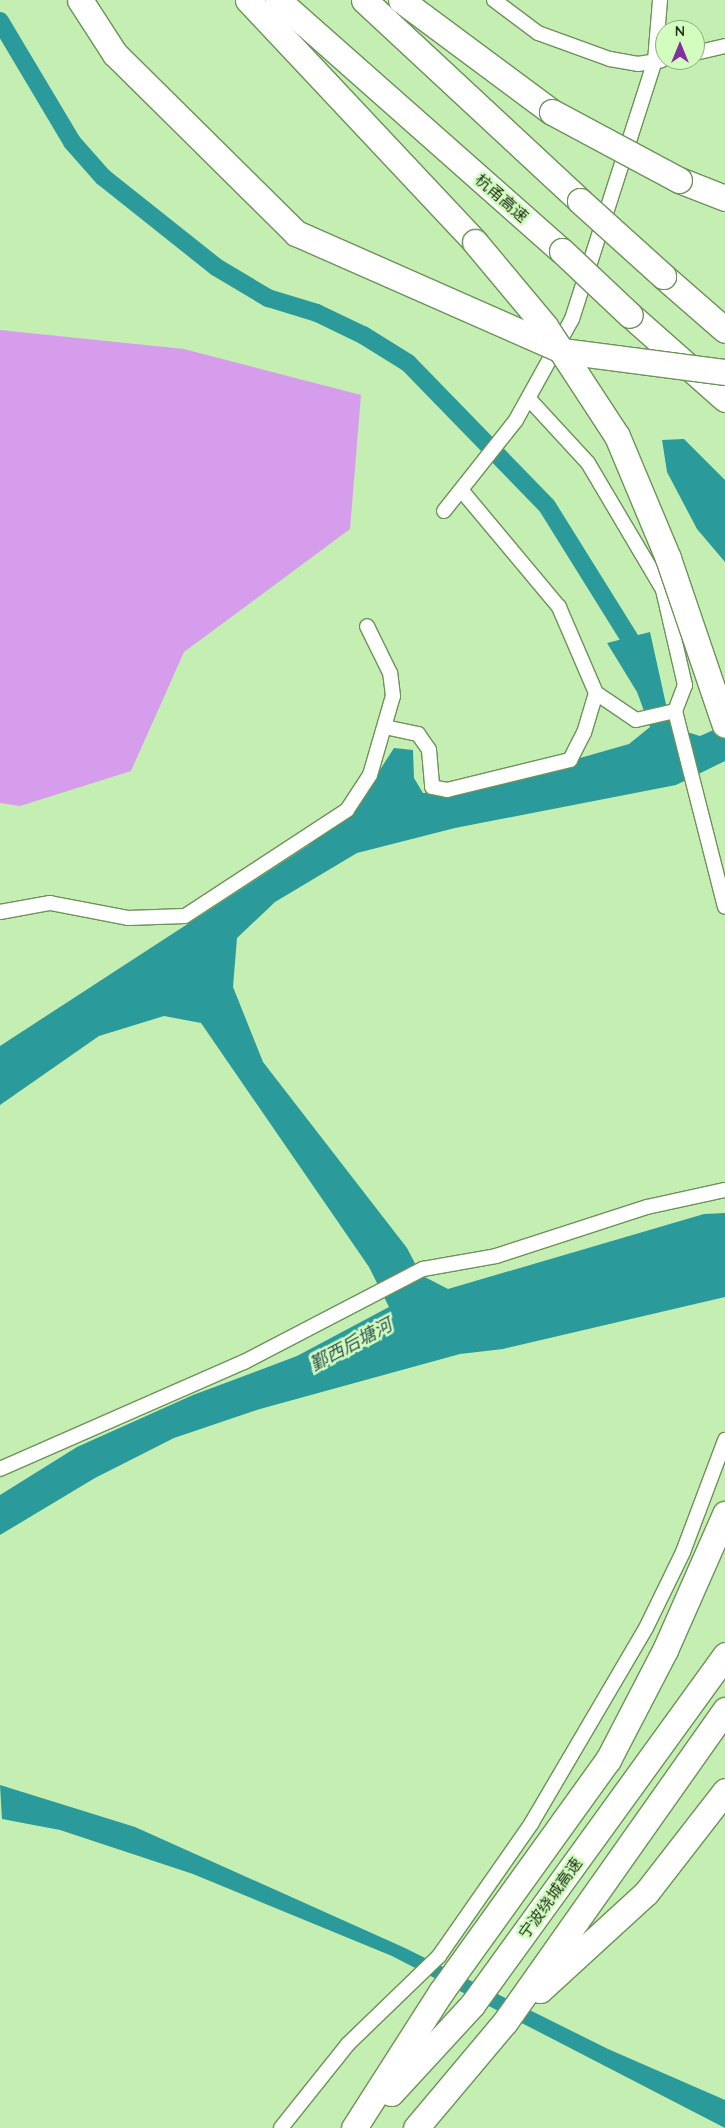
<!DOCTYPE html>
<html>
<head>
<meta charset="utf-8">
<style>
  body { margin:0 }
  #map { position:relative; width:725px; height:2128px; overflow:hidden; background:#c5efb2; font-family:Quicksand,"Noto Sans SC",sans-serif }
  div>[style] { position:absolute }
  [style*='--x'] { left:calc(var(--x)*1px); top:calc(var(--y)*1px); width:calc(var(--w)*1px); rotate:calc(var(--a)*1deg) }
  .green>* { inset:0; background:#d69ded }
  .water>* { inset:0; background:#2a9a9b }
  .canal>* { height:18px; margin:-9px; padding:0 9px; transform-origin:9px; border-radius:9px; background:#2a9a9b }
  .roads { filter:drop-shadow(1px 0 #6c9259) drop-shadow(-1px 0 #6c9259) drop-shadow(0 1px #6c9259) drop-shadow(0 -1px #6c9259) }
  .street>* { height:14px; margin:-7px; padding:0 7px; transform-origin:7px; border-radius:7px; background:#fff }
  .highway>* { height:25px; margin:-12.5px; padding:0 12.5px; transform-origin:12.5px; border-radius:12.5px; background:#fff }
  .bridges { filter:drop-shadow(1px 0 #6c9259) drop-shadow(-1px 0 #6c9259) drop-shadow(0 1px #6c9259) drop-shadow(0 -1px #6c9259) }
  .highway-bridge>* { height:25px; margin:-12.5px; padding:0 12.5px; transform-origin:12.5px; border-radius:12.5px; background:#fff }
  span { translate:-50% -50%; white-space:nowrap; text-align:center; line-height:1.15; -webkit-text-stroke:5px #d2fdbf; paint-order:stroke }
  .street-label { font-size:16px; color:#24331c }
  .water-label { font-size:18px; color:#325353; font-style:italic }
  .north { position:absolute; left:655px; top:20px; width:50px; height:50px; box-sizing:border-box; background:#d2fdbf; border:1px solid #8cac7e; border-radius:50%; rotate:0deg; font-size:14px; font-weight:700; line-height:20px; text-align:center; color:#24331c }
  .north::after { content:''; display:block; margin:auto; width:18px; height:22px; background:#822f9f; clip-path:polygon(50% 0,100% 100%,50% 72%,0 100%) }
</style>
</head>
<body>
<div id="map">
  <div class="green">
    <div style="clip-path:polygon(0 330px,184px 349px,361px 395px,350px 529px,184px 652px,131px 771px,20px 806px,0 803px)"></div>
  </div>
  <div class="water">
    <div style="clip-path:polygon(684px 439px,725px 480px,725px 562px,697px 529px,667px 472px,662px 440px)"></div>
    <div style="clip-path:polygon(650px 632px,671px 727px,700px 736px,725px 725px,725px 761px,676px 785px,455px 828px,357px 853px,275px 902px,237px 938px,233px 987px,263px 1062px,407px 1248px,421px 1275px,448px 1289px,704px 1214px,725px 1213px,725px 1297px,503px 1349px,460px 1354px,260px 1409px,174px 1438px,95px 1478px,0 1535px,0 1495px,77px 1447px,193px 1395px,297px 1356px,389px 1307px,369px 1267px,201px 1023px,164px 1016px,99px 1036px,0 1105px,0 1046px,309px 845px,354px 810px,394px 748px,413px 750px,414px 778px,423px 793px,468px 790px,629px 744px,650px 727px,637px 692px,607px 643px)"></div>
    <div style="clip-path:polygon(0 1785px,135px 1827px,405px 1948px,608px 2049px,725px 2100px,725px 2128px,392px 1956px,193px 1874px,60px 1830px,2px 1819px)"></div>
  </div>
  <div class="canal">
    <div style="--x:0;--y:21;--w:141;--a:59.2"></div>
    <div style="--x:72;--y:142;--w:47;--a:48.5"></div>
    <div style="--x:103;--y:177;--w:144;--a:38.5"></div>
    <div style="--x:216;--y:267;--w:61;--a:30.8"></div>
    <div style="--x:268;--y:298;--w:51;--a:17"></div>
    <div style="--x:317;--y:313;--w:51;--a:25.6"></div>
    <div style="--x:363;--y:335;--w:53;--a:31.9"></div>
    <div style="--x:408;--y:363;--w:199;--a:45.8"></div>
    <div style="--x:547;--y:506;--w:178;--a:58.1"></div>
  </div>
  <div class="roads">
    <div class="street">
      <div style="--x:494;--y:0;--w:55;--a:36.9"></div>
      <div style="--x:538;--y:33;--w:77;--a:19.9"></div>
      <div style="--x:610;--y:59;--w:28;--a:10"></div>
      <div style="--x:638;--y:64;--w:24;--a:-9"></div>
      <div style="--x:695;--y:53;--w:31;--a:-13"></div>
      <div style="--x:529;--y:399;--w:87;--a:47.3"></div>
      <div style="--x:588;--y:463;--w:147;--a:59.4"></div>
      <div style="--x:663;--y:590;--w:98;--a:77"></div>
      <div style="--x:685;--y:685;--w:28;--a:111"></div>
      <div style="--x:675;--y:711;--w:202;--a:75.7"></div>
      <div style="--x:444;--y:511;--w:116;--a:-51.6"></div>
      <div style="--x:516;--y:420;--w:115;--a:-61"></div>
      <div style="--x:572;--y:319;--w:271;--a:-72.2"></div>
      <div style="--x:655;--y:61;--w:61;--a:-85.3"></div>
      <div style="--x:596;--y:693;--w:48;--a:34"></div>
      <div style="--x:636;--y:720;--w:40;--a:-13"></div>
      <div style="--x:385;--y:727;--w:34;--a:12"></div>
      <div style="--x:418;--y:734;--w:19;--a:55"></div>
      <div style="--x:429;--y:750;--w:37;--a:85"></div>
      <div style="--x:432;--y:787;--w:15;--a:11"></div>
      <div style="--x:447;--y:790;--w:127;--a:-13.7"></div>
      <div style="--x:570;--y:760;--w:30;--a:-63"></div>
      <div style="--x:584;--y:733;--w:42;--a:-73.3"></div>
      <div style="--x:596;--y:693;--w:94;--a:-113.3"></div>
      <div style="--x:559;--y:607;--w:151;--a:-129.9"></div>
      <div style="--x:0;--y:912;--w:51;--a:-10.2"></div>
      <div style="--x:50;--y:903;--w:79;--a:10.9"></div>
      <div style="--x:128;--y:918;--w:57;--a:-2"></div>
      <div style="--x:185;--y:916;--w:194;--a:-33.2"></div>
      <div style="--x:347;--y:810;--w:42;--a:-56.7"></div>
      <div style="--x:370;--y:775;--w:82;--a:-73.8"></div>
      <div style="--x:393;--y:696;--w:23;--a:-97"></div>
      <div style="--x:390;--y:673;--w:52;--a:-116.1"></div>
      <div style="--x:0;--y:1469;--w:266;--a:-23.7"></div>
      <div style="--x:244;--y:1362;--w:202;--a:-27.5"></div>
      <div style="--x:423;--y:1269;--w:74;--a:-10.1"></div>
      <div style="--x:496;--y:1256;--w:159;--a:-18"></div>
      <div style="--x:647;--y:1207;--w:80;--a:-12.3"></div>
      <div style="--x:281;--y:2128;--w:107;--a:-51.4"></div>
      <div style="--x:348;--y:2044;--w:127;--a:-44"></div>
      <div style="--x:439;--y:1956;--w:161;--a:-55.1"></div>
      <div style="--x:531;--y:1824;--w:227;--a:-59.6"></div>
      <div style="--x:646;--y:1628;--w:85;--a:-64"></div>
      <div style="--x:683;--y:1552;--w:120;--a:-69.4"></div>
    </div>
    <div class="highway">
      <div style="--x:248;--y:0;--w:332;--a:46.8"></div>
      <div style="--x:278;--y:0;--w:379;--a:41.5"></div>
      <div style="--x:364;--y:0;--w:295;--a:42.9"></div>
      <div style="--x:401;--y:0;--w:188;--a:36.6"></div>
      <div style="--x:679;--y:180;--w:49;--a:21.4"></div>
      <div style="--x:663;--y:276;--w:82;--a:41.1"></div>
      <div style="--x:630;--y:315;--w:127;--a:41.5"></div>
      <div style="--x:540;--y:1990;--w:144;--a:-42.5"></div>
      <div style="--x:646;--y:1893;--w:129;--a:-52.2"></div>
      <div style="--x:391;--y:2093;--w:120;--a:-47.4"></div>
      <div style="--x:472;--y:2005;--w:432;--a:-54.1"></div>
      <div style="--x:354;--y:2128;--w:161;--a:-57.4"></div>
      <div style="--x:441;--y:1992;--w:286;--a:-54.3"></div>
      <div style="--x:608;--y:1760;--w:124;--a:-62.6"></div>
      <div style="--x:665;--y:1650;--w:149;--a:-66.2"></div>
      <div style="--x:416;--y:2128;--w:138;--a:-50"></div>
      <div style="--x:505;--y:2022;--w:382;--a:-54.8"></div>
    </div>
  </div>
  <div class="bridges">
    <div class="highway-bridge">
      <div style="--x:80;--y:0;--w:64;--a:57.1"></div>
      <div style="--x:115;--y:54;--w:255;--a:44.7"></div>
      <div style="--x:296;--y:233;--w:292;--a:23.8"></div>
      <div style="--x:563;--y:351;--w:163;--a:7.4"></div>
      <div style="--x:552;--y:112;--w:144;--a:28.2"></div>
      <div style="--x:580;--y:201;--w:112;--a:42.1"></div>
      <div style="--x:475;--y:242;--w:109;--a:50.2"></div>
      <div style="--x:545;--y:326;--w:131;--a:56.8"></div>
      <div style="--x:617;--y:436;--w:132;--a:67.3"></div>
      <div style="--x:668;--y:558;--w:176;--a:71.2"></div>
      <div style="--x:562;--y:251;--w:93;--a:43.3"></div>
    </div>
  </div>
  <div class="street-label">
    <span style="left:502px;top:198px;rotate:41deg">杭甬高速</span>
    <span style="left:550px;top:1898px;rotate:-54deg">宁波绕城高速</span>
  </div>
  <div class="water-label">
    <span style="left:351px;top:1345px;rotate:-28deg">鄞西后塘河</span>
  </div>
  <div class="north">N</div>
</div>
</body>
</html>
